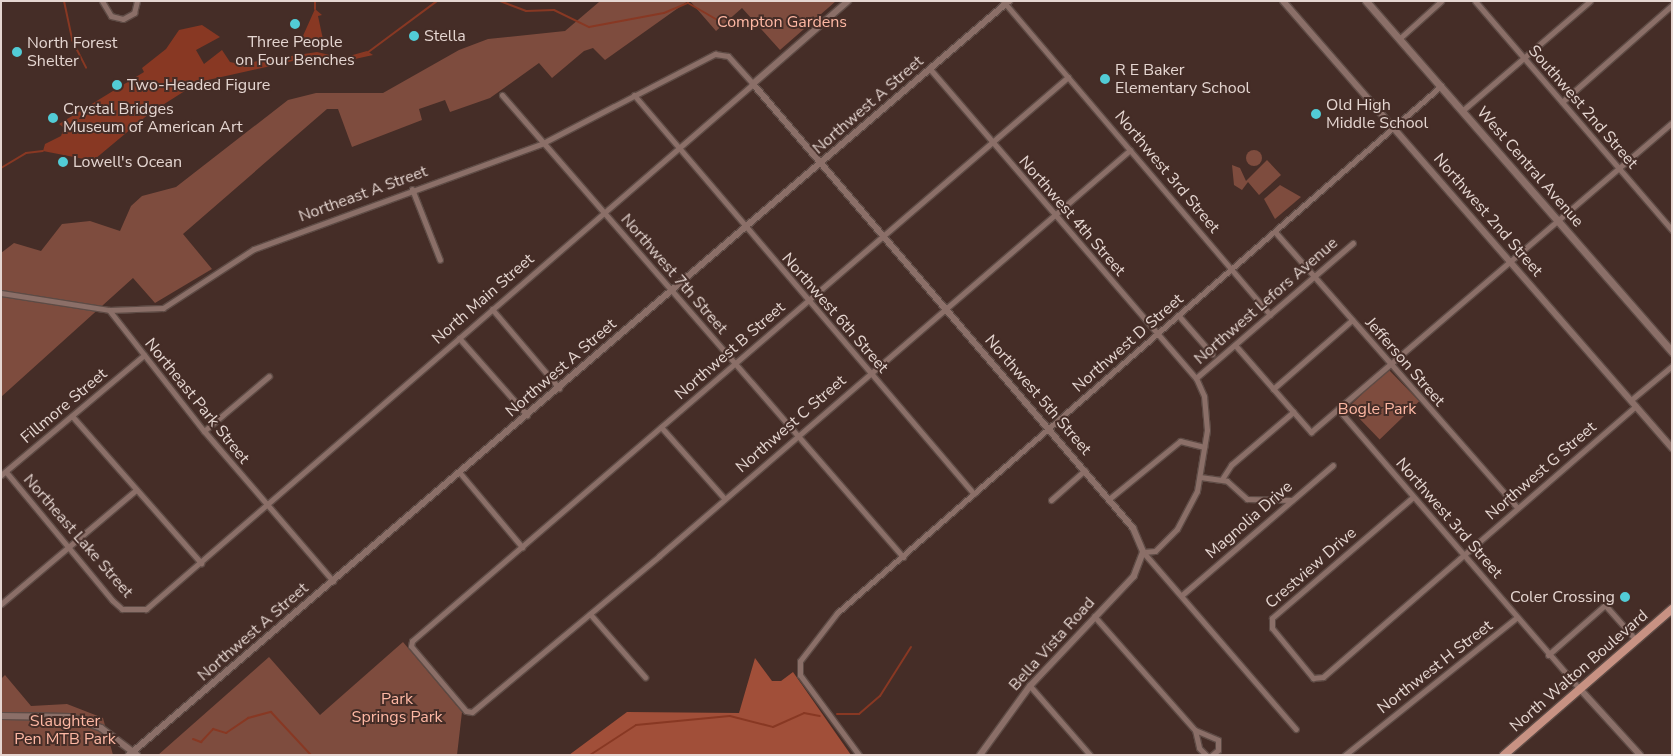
<!DOCTYPE html>
<html>
<head>
<meta charset="utf-8">
<style>
  body { margin:0 }
  #map { position:relative; width:1673px; height:756px; overflow:hidden; background:#452d27; font-family:"Nunito Sans",sans-serif }
  div>[style] { position:absolute }
  [style*='--x'] { left:calc(var(--x)*1px); top:calc(var(--y)*1px); width:calc(var(--w)*1px); rotate:calc(var(--a)*1deg) }
  .green>* { inset:0; background:#7e4c3e; transform-origin:0 0 }
  .round { border-radius:50% }
  .forest>* { inset:0; background:#a14f39 }
  .water>* { inset:0; background:#883823 }
  .stream>* { height:2px; margin:-1px; padding:0 1px; transform-origin:1px; border-radius:1px; background:#883823 }
  .roads { filter:drop-shadow(1px 0 #5e4b45) drop-shadow(-1px 0 #5e4b45) drop-shadow(0 1px #5e4b45) drop-shadow(0 -1px #5e4b45) }
  .minor>* { height:5px; margin:-2.5px; padding:0 2.5px; transform-origin:2.5px; border-radius:2.5px; background:#8b6f68 }
  .tertiary>* { height:6px; margin:-3px; padding:0 3px; transform-origin:3px; border-radius:3px; background:#8b6f68 }
  .secondary>* { height:7px; margin:-3.5px; padding:0 3.5px; transform-origin:3.5px; border-radius:3.5px; background:#8b6f68 }
  .primary>* { height:8px; margin:-4px; padding:0 4px; transform-origin:4px; border-radius:4px; background:#c89283 }
  .dots>* { width:14px; height:14px; translate:-50% -50%; box-sizing:border-box; border:2px solid #452d27; border-radius:50% }
  span { translate:-50% -50%; white-space:nowrap; text-align:center; line-height:1.15; -webkit-text-stroke:4px #452d27; paint-order:stroke }
  .park-label { font-size:16px; color:#feb8a4 }
  .poi-label { font-size:16px; color:#e5d6d1 }
  .left { translate:0 -50%; text-align:left }
  .right { translate:-100% -50%; text-align:right }
  .street-label { font-size:16px; color:#e5d6d1 }
  .frame { position:absolute; inset:0; border:2px solid #e5d6d1; pointer-events:none }
</style>
</head>
<body>
<div id="map">
  <div class="green">
    <div style="clip-path:polygon(688px 1px,605px 60px,593px 48px,584px 51px,552px 78px,539px 63px,490px 98px,450px 112px,445px 100px,419px 109px,422px 120px,352px 147px,338px 109px,327px 109px,183px 234px,212px 269px,155px 303px,133px 278px,1px 397px,1px 253px,14px 243px,41px 251px,62px 224px,90px 221px,120px 231px,131px 206px,142px 196px,176px 187px,288px 100px,316px 93px,383px 93px,459px 50px,488px 39px,565px 31px,599px 2px)"></div>
    <div style="clip-path:polygon(690px 1px,836px 1px,780px 50px,742px 8px,716px 31px)"></div>
    <div class="round" style="left:1246px;top:150px;width:16px;height:16px"></div>
    <div style="clip-path:polygon(1267px 160px,1281px 175px,1259px 195px,1248px 182px,1242px 190px,1234px 185px,1232px 165px,1240px 168px,1246px 181px)"></div>
    <div style="clip-path:polygon(1280px 185px,1301px 197px,1275px 219px,1264px 199px)"></div>
    <div style="left:1388px;top:369px;width:45px;height:55px;rotate:46deg"></div>
    <div style="clip-path:polygon(403px 642px,462px 712px,457px 755px,158px 755px,269px 657px,320px 715px)"></div>
    <div style="clip-path:polygon(5px 675px,31px 706px,67px 704px,103px 718px,113px 755px,1px 755px,1px 679px)"></div>
  </div>
  <div class="forest">
    <div style="clip-path:polygon(755px 658px,772px 681px,781px 681px,793px 672px,851px 755px,569px 755px,627px 712px,739px 713px)"></div>
  </div>
  <div class="water">
    <div style="clip-path:polygon(315px 9px,322px 15px,318px 16px,324px 44px,302px 38px)"></div>
    <div style="clip-path:polygon(202px 25px,220px 37px,196px 50px,204px 64px,222px 50px,230px 62px,239px 64px,317px 52px,342px 58px,367px 51px,373px 55px,337px 63px,311px 57px,199px 82px,150px 113px,89px 164px,84px 159px,43px 151px,45px 144px,61px 136px,64px 128px,59px 124px,144px 72px,142px 68px,166px 49px,179px 30px)"></div>
  </div>
  <div class="stream">
    <div style="--x:64;--y:1;--w:40;--a:78"></div>
    <div style="--x:72;--y:40;--w:31;--a:63"></div>
    <div style="--x:315;--y:1;--w:8;--a:90"></div>
    <div style="--x:500;--y:1;--w:28;--a:21"></div>
    <div style="--x:526;--y:11;--w:28;--a:-2"></div>
    <div style="--x:554;--y:10;--w:39;--a:26"></div>
    <div style="--x:589;--y:27;--w:76;--a:-10.6"></div>
    <div style="--x:664;--y:13;--w:26;--a:-23"></div>
    <div style="--x:688;--y:3;--w:38;--a:30"></div>
    <div style="--x:367;--y:53;--w:87;--a:-36.6"></div>
    <div style="--x:1;--y:168;--w:29;--a:-31"></div>
    <div style="--x:26;--y:153;--w:17;--a:-7"></div>
    <div style="--x:837;--y:714;--w:22;--a:0"></div>
    <div style="--x:859;--y:714;--w:28;--a:-41"></div>
    <div style="--x:880;--y:696;--w:58;--a:-57.7"></div>
    <div style="--x:193;--y:739;--w:9;--a:21"></div>
    <div style="--x:201;--y:742;--w:18;--a:-47"></div>
    <div style="--x:213;--y:729;--w:14;--a:17"></div>
    <div style="--x:226;--y:733;--w:27;--a:-34"></div>
    <div style="--x:248;--y:718;--w:24;--a:-15"></div>
    <div style="--x:271;--y:712;--w:59;--a:47.1"></div>
    <div style="--x:590;--y:755;--w:55;--a:-33.1"></div>
    <div style="--x:636;--y:725;--w:94;--a:-5.5"></div>
    <div style="--x:730;--y:716;--w:44;--a:14.3"></div>
    <div style="--x:773;--y:727;--w:34;--a:-24"></div>
    <div style="--x:804;--y:713;--w:16;--a:11"></div>
  </div>
  <div class="roads">
    <div class="minor">
      <div style="--x:102;--y:1;--w:17;--a:59"></div>
      <div style="--x:111;--y:16;--w:12;--a:14"></div>
      <div style="--x:123;--y:19;--w:13;--a:-29"></div>
      <div style="--x:134;--y:13;--w:12;--a:-76"></div>
      <div style="--x:1003;--y:1;--w:412;--a:49.6"></div>
      <div style="--x:1475;--y:1;--w:302;--a:49.3"></div>
      <div style="--x:1399;--y:39;--w:57;--a:-42.1"></div>
      <div style="--x:930;--y:69;--w:408;--a:49.3"></div>
      <div style="--x:1196;--y:378;--w:20;--a:66"></div>
      <div style="--x:1204;--y:396;--w:34;--a:85"></div>
      <div style="--x:1207;--y:430;--w:62;--a:99.3"></div>
      <div style="--x:1197;--y:491;--w:43;--a:117.8"></div>
      <div style="--x:1177;--y:529;--w:31;--a:135"></div>
      <div style="--x:1155;--y:551;--w:12;--a:175"></div>
      <div style="--x:1068;--y:77;--w:865;--a:139.31"></div>
      <div style="--x:412;--y:641;--w:5;--a:101"></div>
      <div style="--x:411;--y:646;--w:85;--a:49.8"></div>
      <div style="--x:466;--y:711;--w:6;--a:9"></div>
      <div style="--x:472;--y:712;--w:244;--a:-39.8"></div>
      <div style="--x:659;--y:556;--w:622;--a:-40.76"></div>
      <div style="--x:502;--y:95;--w:612;--a:49.04"></div>
      <div style="--x:634;--y:95;--w:524;--a:49.56"></div>
      <div style="--x:1562;--y:102;--w:147;--a:-41.4"></div>
      <div style="--x:1462;--y:111;--w:169;--a:-40.7"></div>
      <div style="--x:412;--y:189;--w:76;--a:68.5"></div>
      <div style="--x:1276;--y:233;--w:365;--a:48.7"></div>
      <div style="--x:1;--y:293;--w:109;--a:8.9"></div>
      <div style="--x:109;--y:310;--w:54;--a:-2.1"></div>
      <div style="--x:163;--y:308;--w:108;--a:-33"></div>
      <div style="--x:254;--y:249;--w:308;--a:-20.1"></div>
      <div style="--x:543;--y:143;--w:194;--a:-27.4"></div>
      <div style="--x:715;--y:54;--w:13;--a:9"></div>
      <div style="--x:728;--y:56;--w:38;--a:48"></div>
      <div style="--x:753;--y:84;--w:803;--a:139.14"></div>
      <div style="--x:146;--y:609;--w:24;--a:180"></div>
      <div style="--x:122;--y:609;--w:13;--a:-138"></div>
      <div style="--x:112;--y:600;--w:166;--a:-129.6"></div>
      <div style="--x:492;--y:309;--w:104;--a:49.7"></div>
      <div style="--x:109;--y:310;--w:154;--a:51.9"></div>
      <div style="--x:204;--y:431;--w:198;--a:49.3"></div>
      <div style="--x:1178;--y:315;--w:52;--a:48.9"></div>
      <div style="--x:459;--y:338;--w:103;--a:48.6"></div>
      <div style="--x:1235;--y:345;--w:116;--a:48.9"></div>
      <div style="--x:1311;--y:432;--w:475;--a:-40.6"></div>
      <div style="--x:1196;--y:378;--w:207;--a:-40.7"></div>
      <div style="--x:1273;--y:389;--w:105;--a:-41.1"></div>
      <div style="--x:1631;--y:400;--w:53;--a:-39.7"></div>
      <div style="--x:1338;--y:409;--w:370;--a:49.2"></div>
      <div style="--x:72;--y:416;--w:196;--a:48.7"></div>
      <div style="--x:661;--y:427;--w:95;--a:48.4"></div>
      <div style="--x:204;--y:431;--w:85;--a:-40.2"></div>
      <div style="--x:460;--y:473;--w:97;--a:50"></div>
      <div style="--x:1;--y:475;--w:187;--a:-40"></div>
      <div style="--x:1200;--y:477;--w:27;--a:8"></div>
      <div style="--x:1227;--y:481;--w:27;--a:42"></div>
      <div style="--x:1247;--y:499;--w:45;--a:1.3"></div>
      <div style="--x:1222;--y:479;--w:17;--a:-57"></div>
      <div style="--x:1231;--y:465;--w:82;--a:-40.5"></div>
      <div style="--x:1413;--y:497;--w:186;--a:139.4"></div>
      <div style="--x:1272;--y:618;--w:10;--a:90"></div>
      <div style="--x:1272;--y:628;--w:65;--a:50.6"></div>
      <div style="--x:1313;--y:678;--w:10;--a:-6"></div>
      <div style="--x:1323;--y:677;--w:414;--a:-40.9"></div>
      <div style="--x:1109;--y:499;--w:92;--a:-39.2"></div>
      <div style="--x:1180;--y:441;--w:25;--a:14"></div>
      <div style="--x:1051;--y:500;--w:45;--a:-41.4"></div>
      <div style="--x:1143;--y:552;--w:234;--a:49.2"></div>
      <div style="--x:1182;--y:595;--w:199;--a:-40.7"></div>
      <div style="--x:1;--y:604;--w:177;--a:-40.2"></div>
      <div style="--x:590;--y:614;--w:84;--a:48.9"></div>
      <div style="--x:1094;--y:616;--w:152;--a:48.5"></div>
      <div style="--x:1195;--y:730;--w:18;--a:77"></div>
      <div style="--x:1199;--y:748;--w:10;--a:45"></div>
      <div style="--x:1548;--y:655;--w:76;--a:-41.3"></div>
      <div style="--x:1605;--y:605;--w:47;--a:48.5"></div>
      <div style="--x:1030;--y:686;--w:91;--a:49"></div>
      <div style="--x:1195;--y:730;--w:25;--a:23"></div>
      <div style="--x:1218;--y:740;--w:10;--a:90"></div>
      <div style="--x:1218;--y:750;--w:8;--a:140"></div>
      <div style="--x:859;--y:755;--w:99;--a:-126.4"></div>
      <div style="--x:800;--y:675;--w:14;--a:-90"></div>
      <div style="--x:800;--y:661;--w:61;--a:-52.4"></div>
      <div style="--x:837;--y:613;--w:802;--a:-41.11"></div>
      <div style="--x:1345;--y:755;--w:219;--a:-38.7"></div>
    </div>
    <div class="tertiary">
      <div style="--x:848;--y:1;--w:126;--a:138.9"></div>
      <div style="--x:753;--y:84;--w:584;--a:49.44"></div>
      <div style="--x:1133;--y:528;--w:26;--a:67"></div>
      <div style="--x:1143;--y:552;--w:26;--a:111"></div>
      <div style="--x:1134;--y:576;--w:151;--a:133.4"></div>
      <div style="--x:1030;--y:686;--w:85;--a:125.9"></div>
      <div style="--x:1283;--y:1;--w:593;--a:48.97"></div>
      <div style="--x:1580;--y:689;--w:89;--a:47.7"></div>
      <div style="--x:1;--y:716;--w:70;--a:0.8"></div>
      <div style="--x:71;--y:717;--w:32;--a:20"></div>
      <div style="--x:101;--y:728;--w:45;--a:36.9"></div>
      <div style="--x:129;--y:755;--w:1159;--a:-40.59"></div>
    </div>
    <div class="secondary">
      <div style="--x:1366;--y:1;--w:466;--a:48.9"></div>
    </div>
    <div class="primary">
      <div style="--x:1504;--y:755;--w:223;--a:-41"></div>
    </div>
  </div>
  <div class="dots">
    <div style="left:295px;top:24px;background:#52ccd6"></div>
    <div style="left:414px;top:36px;background:#52ccd6"></div>
    <div style="left:17px;top:52px;background:#52ccd6"></div>
    <div style="left:1105px;top:79px;background:#52ccd6"></div>
    <div style="left:117px;top:85px;background:#52ccd6"></div>
    <div style="left:1316px;top:114px;background:#52ccd6"></div>
    <div style="left:53px;top:118px;background:#52ccd6"></div>
    <div style="left:63px;top:162px;background:#52ccd6"></div>
    <div style="left:1625px;top:597px;background:#52ccd6"></div>
  </div>
  <div class="park-label">
    <span style="left:782px;top:22px">Compton Gardens</span>
    <span style="left:1377px;top:409px">Bogle Park</span>
    <span style="left:397px;top:708px">Park<br>Springs Park</span>
    <span style="left:65px;top:730px">Slaughter<br>Pen MTB Park</span>
  </div>
  <div class="poi-label">
    <span class="left" style="left:424px;top:36px">Stella</span>
    <span style="left:295px;top:51px">Three People<br>on Four Benches</span>
    <span class="left" style="left:27px;top:52px">North Forest<br>Shelter</span>
    <span class="left" style="left:1115px;top:79px">R E Baker<br>Elementary School</span>
    <span class="left" style="left:127px;top:85px">Two-Headed Figure</span>
    <span class="left" style="left:1326px;top:114px">Old High<br>Middle School</span>
    <span class="left" style="left:63px;top:118px">Crystal Bridges<br>Museum of American Art</span>
    <span class="left" style="left:73px;top:162px">Lowell's Ocean</span>
    <span class="right" style="left:1615px;top:597px">Coler Crossing</span>
  </div>
  <div class="street-label">
    <span style="left:868px;top:105px;rotate:-41deg">Northwest A Street</span>
    <span style="left:1583px;top:107px;rotate:49deg">Southwest 2nd Street</span>
    <span style="left:1530px;top:167px;rotate:49deg">West Central Avenue</span>
    <span style="left:1167px;top:172px;rotate:50deg">Northwest 3rd Street</span>
    <span style="left:363px;top:194px;rotate:-20deg">Northeast A Street</span>
    <span style="left:1488px;top:215px;rotate:49deg">Northwest 2nd Street</span>
    <span style="left:1072px;top:216px;rotate:49deg">Northwest 4th Street</span>
    <span style="left:674px;top:274px;rotate:49deg">Northwest 7th Street</span>
    <span style="left:483px;top:299px;rotate:-41deg">North Main Street</span>
    <span style="left:1266px;top:301px;rotate:-41deg">Northwest Lefors Avenue</span>
    <span style="left:835px;top:313px;rotate:49deg">Northwest 6th Street</span>
    <span style="left:1128px;top:343px;rotate:-41deg">Northwest D Street</span>
    <span style="left:730px;top:351px;rotate:-41deg">Northwest B Street</span>
    <span style="left:1405px;top:362px;rotate:49deg">Jefferson Street</span>
    <span style="left:561px;top:368px;rotate:-41deg">Northwest A Street</span>
    <span style="left:1038px;top:395px;rotate:49deg">Northwest 5th Street</span>
    <span style="left:197px;top:401px;rotate:51deg">Northeast Park Street</span>
    <span style="left:64px;top:406px;rotate:-40deg">Fillmore Street</span>
    <span style="left:791px;top:424px;rotate:-41deg">Northwest C Street</span>
    <span style="left:1541px;top:471px;rotate:-41deg">Northwest G Street</span>
    <span style="left:1449px;top:518px;rotate:49deg">Northwest 3rd Street</span>
    <span style="left:1249px;top:520px;rotate:-41deg">Magnolia Drive</span>
    <span style="left:78px;top:536px;rotate:49deg">Northeast Lake Street</span>
    <span style="left:1311px;top:568px;rotate:-41deg">Crestview Drive</span>
    <span style="left:253px;top:632px;rotate:-41deg">Northwest A Street</span>
    <span style="left:1052px;top:644px;rotate:-48deg">Bella Vista Road</span>
    <span style="left:1435px;top:667px;rotate:-38deg">Northwest H Street</span>
    <span style="left:1579px;top:671px;rotate:-41deg">North Walton Boulevard</span>
  </div>
  <div class="frame"></div>
</div>
</body>
</html>
